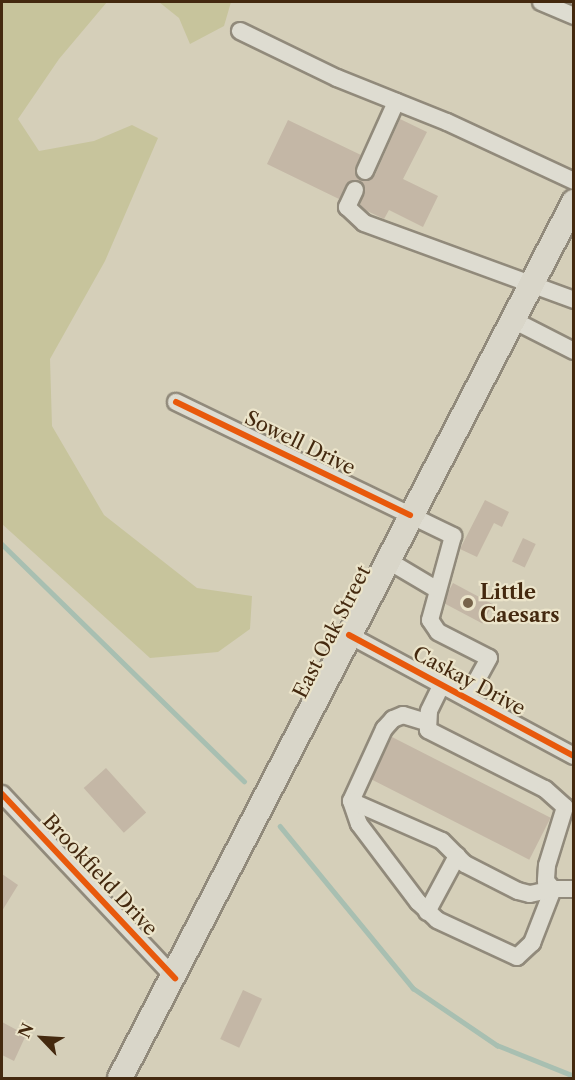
<!DOCTYPE html>
<html>
<head>
<meta charset="utf-8">
<style>
  body { margin:0 }
  #map { position:relative; width:575px; height:1080px; overflow:hidden; background:#d5cfb9; font-family:"Libre Caslon Text",serif }
  div>[style] { position:absolute }
  [style*='--x'] { left:calc(var(--x)*1px); top:calc(var(--y)*1px); width:calc(var(--w)*1px); rotate:calc(var(--a)*1deg) }
  .green>* { inset:0; background:#c7c49c }
  .stream>* { height:4.5px; margin:-2.25px; padding:0 2.25px; transform-origin:2.25px; border-radius:2.25px; background:#a8bfb1 }
  .building>* { inset:0; background:#c4b7a6; transform-origin:0 0 }
  .roads { filter:drop-shadow(2px 0 #918a7b) drop-shadow(-2px 0 #918a7b) drop-shadow(0 2px #918a7b) drop-shadow(0 -2px #918a7b) }
  .minor>* { height:16px; margin:-8px; padding:0 8px; transform-origin:8px; border-radius:8px; background:#dedcd1 }
  .highway>* { height:24px; margin:-12px; padding:0 12px; transform-origin:12px; border-radius:12px; background:#d9d6c9 }
  .cycleway>* { height:6px; margin:-3px; padding:0 3px; transform-origin:3px; border-radius:3px; background:#e8590c }
  .dots>* { width:16px; height:16px; translate:-50% -50%; box-sizing:border-box; border:3px solid #ebe4ca; border-radius:50% }
  span { translate:-50% -50%; white-space:nowrap; text-align:center; line-height:1.15; -webkit-text-stroke:4.5px #ebe4ca; paint-order:stroke }
  .street-label { font-size:20px; color:#44290f }
  .poi-label { font-size:20px; color:#44290f; font-weight:700 }
  .left { translate:0 -50%; text-align:left }
  .frame { position:absolute; inset:0; border:3px solid #44290f; pointer-events:none }
  .north { position:absolute; left:12px; top:1008px; width:60px; height:60px; -webkit-text-stroke:4px #ebe4ca; paint-order:stroke; rotate:295deg; font-size:16px; font-weight:700; line-height:24px; text-align:center; color:#44290f }
  .north::after { content:''; display:block; margin:auto; width:21px; height:27px; background:#44290f; clip-path:polygon(50% 0,100% 100%,50% 72%,0 100%) }
</style>
</head>
<body>
<div id="map">
  <div class="green">
    <div style="clip-path:polygon(2px 2px,107px 2px,59px 59px,18px 119px,39px 151px,94px 141px,132px 125px,158px 138px,105px 261px,50px 359px,52px 426px,104px 515px,197px 588px,252px 596px,250px 629px,218px 652px,150px 658px,2px 524px)"></div>
    <div style="clip-path:polygon(159px 2px,231px 2px,224px 26px,190px 44px,179px 18px)"></div>
  </div>
  <div class="stream">
    <div style="--x:2;--y:544;--w:339;--a:44.4"></div>
    <div style="--x:280;--y:826;--w:210;--a:50.6"></div>
    <div style="--x:413;--y:988;--w:102;--a:34.2"></div>
    <div style="--x:497;--y:1045;--w:83;--a:21.9"></div>
  </div>
  <div class="building">
    <div style="clip-path:polygon(400px 119px,427px 132px,403px 179px,438px 196px,423px 227px,389px 210px,384px 219px,365px 210px,360px 205px,365px 189px,359px 180px,349px 182px,339px 199px,267px 164px,288px 120px,361px 155px,355px 173px,367px 181px,375px 175px)"></div>
    <div style="clip-path:polygon(485px 500px,509px 512px,502px 527px,494px 523px,477px 557px,460px 549px)"></div>
    <div style="left:523px;top:538px;width:14px;height:26px;rotate:25deg"></div>
    <div style="left:453px;top:583px;width:45px;height:22px;rotate:28deg"></div>
    <div style="left:392px;top:737px;width:178px;height:47px;rotate:27deg"></div>
    <div style="left:106px;top:768px;width:60px;height:30px;rotate:48deg"></div>
    <div style="clip-path:polygon(2px 874px,18px 885px,2px 911px)"></div>
    <div style="left:243px;top:990px;width:21px;height:54px;rotate:25deg"></div>
    <div style="clip-path:polygon(2px 1022px,26px 1035px,14px 1061px,2px 1055px)"></div>
  </div>
  <div class="roads">
    <div class="minor">
      <div style="--x:541;--y:2;--w:36;--a:23"></div>
      <div style="--x:240;--y:31;--w:108;--a:25.9"></div>
      <div style="--x:337;--y:78;--w:118;--a:21.8"></div>
      <div style="--x:447;--y:122;--w:140;--a:24.9"></div>
      <div style="--x:365;--y:171;--w:76;--a:-65.8"></div>
      <div style="--x:355;--y:190;--w:19;--a:115"></div>
      <div style="--x:347;--y:207;--w:23;--a:43"></div>
      <div style="--x:364;--y:223;--w:224;--a:20.1"></div>
      <div style="--x:513;--y:320;--w:68;--a:26.9"></div>
      <div style="--x:176;--y:402;--w:308;--a:25.8"></div>
      <div style="--x:453;--y:536;--w:87;--a:105.3"></div>
      <div style="--x:430;--y:620;--w:14;--a:56"></div>
      <div style="--x:438;--y:632;--w:57;--a:27"></div>
      <div style="--x:489;--y:658;--w:46;--a:118.8"></div>
      <div style="--x:387;--y:560;--w:57;--a:30.6"></div>
      <div style="--x:349;--y:635;--w:255;--a:28.3"></div>
      <div style="--x:442;--y:684;--w:30;--a:116"></div>
      <div style="--x:429;--y:711;--w:19;--a:93"></div>
      <div style="--x:428;--y:730;--w:131;--a:26.8"></div>
      <div style="--x:545;--y:789;--w:27;--a:42"></div>
      <div style="--x:565;--y:807;--w:61;--a:107.2"></div>
      <div style="--x:547;--y:865;--w:16;--a:94"></div>
      <div style="--x:546;--y:881;--w:11;--a:49"></div>
      <div style="--x:553;--y:889;--w:21;--a:0"></div>
      <div style="--x:426;--y:722;--w:24;--a:-163"></div>
      <div style="--x:403;--y:715;--w:11;--a:158"></div>
      <div style="--x:393;--y:719;--w:13;--a:132"></div>
      <div style="--x:384;--y:729;--w:79;--a:114.6"></div>
      <div style="--x:351;--y:801;--w:24;--a:71"></div>
      <div style="--x:359;--y:824;--w:98;--a:52.9"></div>
      <div style="--x:418;--y:902;--w:26;--a:43"></div>
      <div style="--x:437;--y:920;--w:88;--a:24.8"></div>
      <div style="--x:517;--y:957;--w:21;--a:-43"></div>
      <div style="--x:532;--y:943;--w:58;--a:-68.7"></div>
      <div style="--x:2;--y:794;--w:253;--a:46.8"></div>
      <div style="--x:351;--y:801;--w:99;--a:23.7"></div>
      <div style="--x:442;--y:841;--w:33;--a:45"></div>
      <div style="--x:465;--y:864;--w:59;--a:27"></div>
      <div style="--x:518;--y:891;--w:12;--a:14"></div>
      <div style="--x:530;--y:894;--w:24;--a:-12"></div>
      <div style="--x:427;--y:912;--w:64;--a:-61.8"></div>
    </div>
    <div class="highway">
      <div style="--x:120;--y:1078;--w:987;--a:-62.6"></div>
    </div>
  </div>
  <div class="cycleway">
    <div style="--x:176;--y:402;--w:260;--a:25.8"></div>
    <div style="--x:349;--y:635;--w:255;--a:28.3"></div>
    <div style="--x:2;--y:794;--w:253;--a:46.8"></div>
  </div>
  <div class="dots">
    <div style="left:468px;top:603px;background:#77634a"></div>
  </div>
  <div class="street-label">
    <span style="left:300px;top:443px;rotate:26deg">Sowell Drive</span>
    <span style="left:332px;top:632px;rotate:-63deg">East Oak Street</span>
    <span style="left:469px;top:681px;rotate:28deg">Caskay Drive</span>
    <span style="left:100px;top:875px;rotate:47deg">Brookfield Drive</span>
  </div>
  <div class="poi-label">
    <span class="left" style="left:480px;top:604px">Little<br>Caesars</span>
  </div>
  <div class="frame"></div>
  <div class="north">N</div>
</div>
</body>
</html>
